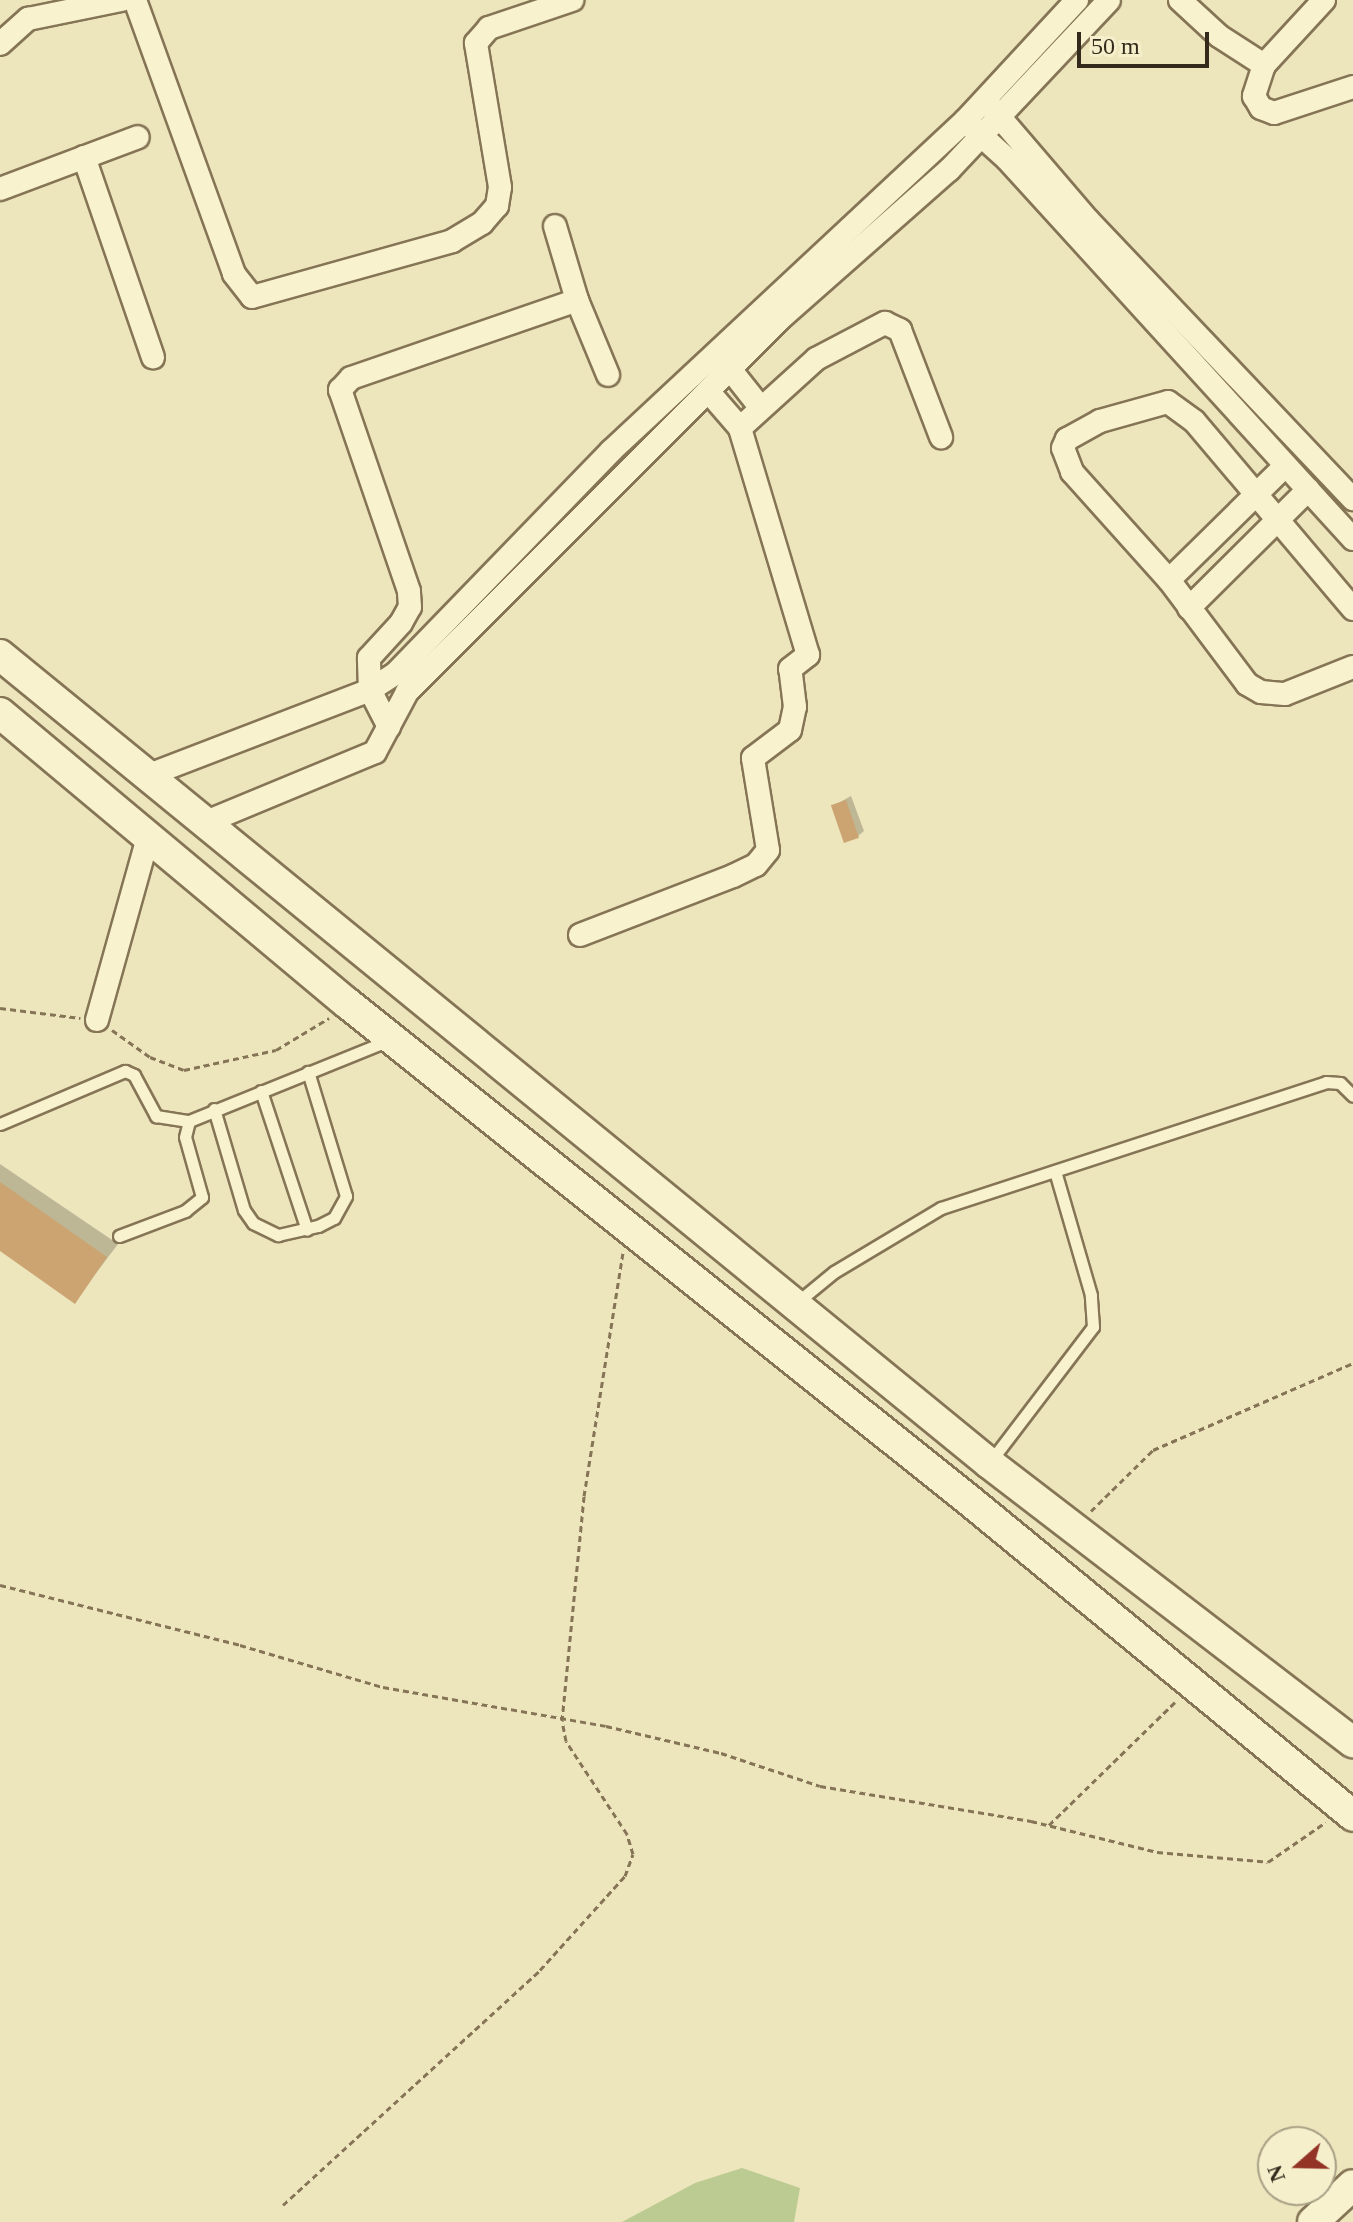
<!DOCTYPE html>
<html>
<head>
<meta charset="utf-8">
<style>
  body { margin:0 }
  #map { position:relative; width:1353px; height:2222px; overflow:hidden; background:#ede5bc; font-family:"Times New Roman",serif }
  div>[style] { position:absolute }
  [style*='--x'] { left:calc(var(--x)*1px); top:calc(var(--y)*1px); width:calc(var(--w)*1px); rotate:calc(var(--a)*1deg) }
  .green>* { inset:0; background:#bccb91 }
  .shadow>* { inset:0; background:#0003 }
  .building>* { inset:0; background:#cca472; transform-origin:0 0 }
  .path>* { height:3px; margin-top:-1.5px; transform-origin:0; background:repeating-linear-gradient(90deg,#857556 0 6px,transparent 0 10px) }
  .roads { filter:drop-shadow(2px 0 #857556) drop-shadow(-2px 0 #857556) drop-shadow(0 2px #857556) drop-shadow(0 -2px #857556) }
  .lane>* { height:11px; margin:-5.5px; padding:0 5.5px; transform-origin:5.5px; border-radius:5.5px; background:#f8f2cf }
  .street>* { height:22px; margin:-11px; padding:0 11px; transform-origin:11px; border-radius:11px; background:#f8f2cf }
  .secondary>* { height:30px; margin:-15px; padding:0 15px; transform-origin:15px; border-radius:15px; background:#f8f2cf }
  span { translate:-50% -50%; white-space:nowrap; text-align:center; line-height:1.15; -webkit-text-stroke:7px #f5efcc; paint-order:stroke }
  .north { position:absolute; left:1257px; top:2126px; width:80px; height:80px; box-sizing:border-box; background:#f5efcc; border:2px solid #a8a085; border-radius:50%; rotate:250deg; font-size:22px; font-weight:700; line-height:32px; text-align:center; color:#342a1b }
  .north::after { content:''; display:block; margin:auto; width:28px; height:36px; background:#933426; clip-path:polygon(50% 0,100% 100%,50% 72%,0 100%) }
  .scale { position:absolute; left:1077px; top:32px; width:132px; height:36px; box-sizing:border-box; border:4px solid #342a1b; border-top:0; padding-left:10px; font-size:24px; line-height:28px; white-space:nowrap; color:#342a1b; -webkit-text-stroke:6px #f5efcc; paint-order:stroke }
</style>
</head>
<body>
<div id="map">
  <div class="green">
    <div style="clip-path:polygon(742px 2168px,800px 2188px,794px 2222px,622px 2222px,695px 2183px)"></div>
  </div>
  <div class="shadow">
    <div style="clip-path:polygon(851px 796px,864px 831px,858px 836px,833px 806px)"></div>
    <div style="clip-path:polygon(0 1164px,118px 1244px,75px 1301px,0 1249px)"></div>
  </div>
  <div class="building">
    <div style="left:846px;top:800px;width:40px;height:16px;rotate:71deg"></div>
    <div style="clip-path:polygon(0 1182px,107px 1257px,75px 1304px,0 1251px)"></div>
  </div>
  <div class="path">
    <div style="--x:0;--y:1008;--w:81;--a:7.1"></div>
    <div style="--x:112;--y:1030;--w:47;--a:35.4"></div>
    <div style="--x:150;--y:1057;--w:36;--a:21"></div>
    <div style="--x:184;--y:1070;--w:94;--a:-12.3"></div>
    <div style="--x:276;--y:1050;--w:62;--a:-31.1"></div>
    <div style="--x:1091;--y:1511;--w:87;--a:-44.5"></div>
    <div style="--x:1153;--y:1450;--w:218;--a:-23.5"></div>
    <div style="--x:0;--y:1585;--w:247;--a:14"></div>
    <div style="--x:240;--y:1645;--w:149;--a:16.4"></div>
    <div style="--x:383;--y:1687;--w:226;--a:9.9"></div>
    <div style="--x:606;--y:1726;--w:118;--a:13.2"></div>
    <div style="--x:721;--y:1753;--w:104;--a:18.4"></div>
    <div style="--x:820;--y:1786;--w:214;--a:9.4"></div>
    <div style="--x:1031;--y:1821;--w:130;--a:13.8"></div>
    <div style="--x:1157;--y:1852;--w:111;--a:5.1"></div>
    <div style="--x:1268;--y:1862;--w:70;--a:-34.6"></div>
    <div style="--x:1049;--y:1825;--w:176;--a:-44.3"></div>
    <div style="--x:283;--y:2205;--w:348;--a:-42.4"></div>
    <div style="--x:540;--y:1970;--w:127;--a:-47.9"></div>
    <div style="--x:625;--y:1876;--w:23;--a:-70"></div>
    <div style="--x:633;--y:1854;--w:21;--a:-107"></div>
    <div style="--x:627;--y:1834;--w:111;--a:-123.3"></div>
    <div style="--x:566;--y:1741;--w:20;--a:-101"></div>
    <div style="--x:562;--y:1721;--w:226;--a:-84.4"></div>
    <div style="--x:584;--y:1496;--w:246;--a:-80.9"></div>
  </div>
  <div class="roads">
    <div class="lane">
      <div style="--x:261;--y:1091;--w:146;--a:71.7"></div>
      <div style="--x:214;--y:1109;--w:105;--a:73.5"></div>
      <div style="--x:244;--y:1210;--w:16;--a:55"></div>
      <div style="--x:253;--y:1223;--w:28;--a:26"></div>
      <div style="--x:278;--y:1235;--w:41;--a:-12.7"></div>
      <div style="--x:318;--y:1226;--w:18;--a:-27"></div>
      <div style="--x:334;--y:1218;--w:25;--a:-61"></div>
      <div style="--x:346;--y:1196;--w:130;--a:-107"></div>
      <div style="--x:0;--y:1124;--w:136;--a:-23"></div>
      <div style="--x:125;--y:1071;--w:10;--a:24"></div>
      <div style="--x:134;--y:1075;--w:47;--a:61.8"></div>
      <div style="--x:156;--y:1116;--w:33;--a:9"></div>
      <div style="--x:119;--y:1236;--w:71;--a:-20.7"></div>
      <div style="--x:185;--y:1211;--w:22;--a:-39"></div>
      <div style="--x:202;--y:1197;--w:62;--a:-105.8"></div>
      <div style="--x:185;--y:1137;--w:16;--a:-76"></div>
      <div style="--x:189;--y:1121;--w:214;--a:-22"></div>
      <div style="--x:795;--y:1304;--w:50;--a:-39.4"></div>
      <div style="--x:834;--y:1272;--w:125;--a:-30.9"></div>
      <div style="--x:941;--y:1208;--w:405;--a:-18.1"></div>
      <div style="--x:1326;--y:1082;--w:14;--a:4"></div>
      <div style="--x:1340;--y:1083;--w:18;--a:45"></div>
      <div style="--x:990;--y:1462;--w:170;--a:-52.7"></div>
      <div style="--x:1093;--y:1327;--w:32;--a:-94"></div>
      <div style="--x:1091;--y:1295;--w:129;--a:-106.2"></div>
    </div>
    <div class="street">
      <div style="--x:135;--y:0;--w:291;--a:70.1"></div>
      <div style="--x:234;--y:274;--w:29;--a:52"></div>
      <div style="--x:252;--y:297;--w:208;--a:-15.6"></div>
      <div style="--x:452;--y:241;--w:35;--a:-31"></div>
      <div style="--x:482;--y:223;--w:23;--a:-49"></div>
      <div style="--x:497;--y:206;--w:19;--a:-81"></div>
      <div style="--x:500;--y:187;--w:146;--a:-99.5"></div>
      <div style="--x:476;--y:43;--w:20;--a:-49"></div>
      <div style="--x:489;--y:28;--w:88;--a:-18.6"></div>
      <div style="--x:1077;--y:0;--w:165;--a:132.8"></div>
      <div style="--x:965;--y:121;--w:57;--a:42.1"></div>
      <div style="--x:1007;--y:159;--w:514;--a:47.68"></div>
      <div style="--x:1180;--y:0;--w:53;--a:42.7"></div>
      <div style="--x:1219;--y:36;--w:54;--a:32.8"></div>
      <div style="--x:1324;--y:0;--w:88;--a:132.7"></div>
      <div style="--x:1264;--y:65;--w:33;--a:108"></div>
      <div style="--x:1254;--y:96;--w:14;--a:60"></div>
      <div style="--x:1261;--y:108;--w:14;--a:21"></div>
      <div style="--x:1274;--y:113;--w:83;--a:-18.2"></div>
      <div style="--x:0;--y:44;--w:38;--a:-42"></div>
      <div style="--x:28;--y:19;--w:95;--a:-11.5"></div>
      <div style="--x:991;--y:107;--w:149;--a:49.4"></div>
      <div style="--x:1088;--y:220;--w:385;--a:46.5"></div>
      <div style="--x:84;--y:157;--w:212;--a:71"></div>
      <div style="--x:0;--y:189;--w:147;--a:-20.6"></div>
      <div style="--x:577;--y:300;--w:81;--a:67.5"></div>
      <div style="--x:730;--y:369;--w:48;--a:51.7"></div>
      <div style="--x:740;--y:428;--w:103;--a:-42.2"></div>
      <div style="--x:816;--y:359;--w:78;--a:-27.6"></div>
      <div style="--x:885;--y:323;--w:17;--a:25"></div>
      <div style="--x:900;--y:330;--w:115;--a:69"></div>
      <div style="--x:1169;--y:580;--w:163;--a:-44.5"></div>
      <div style="--x:1189;--y:608;--w:168;--a:-44.8"></div>
      <div style="--x:1353;--y:609;--w:246;--a:-130.2"></div>
      <div style="--x:1194;--y:421;--w:32;--a:-144"></div>
      <div style="--x:1168;--y:402;--w:71;--a:164.4"></div>
      <div style="--x:1100;--y:421;--w:38;--a:151"></div>
      <div style="--x:1067;--y:439;--w:10;--a:114"></div>
      <div style="--x:1063;--y:448;--w:26;--a:69"></div>
      <div style="--x:1072;--y:472;--w:145;--a:48.1"></div>
      <div style="--x:1169;--y:580;--w:130;--a:53.1"></div>
      <div style="--x:1247;--y:684;--w:16;--a:30"></div>
      <div style="--x:1261;--y:692;--w:24;--a:5"></div>
      <div style="--x:1285;--y:694;--w:73;--a:-21.7"></div>
      <div style="--x:389;--y:727;--w:42;--a:-117.2"></div>
      <div style="--x:370;--y:690;--w:32;--a:-92"></div>
      <div style="--x:369;--y:658;--w:47;--a:-47.6"></div>
      <div style="--x:401;--y:623;--w:18;--a:-61"></div>
      <div style="--x:410;--y:607;--w:16;--a:-94"></div>
      <div style="--x:409;--y:591;--w:213;--a:-108.9"></div>
      <div style="--x:340;--y:390;--w:16;--a:-47"></div>
      <div style="--x:351;--y:378;--w:239;--a:-19"></div>
      <div style="--x:577;--y:300;--w:77;--a:-106.6"></div>
      <div style="--x:149;--y:775;--w:237;--a:-21"></div>
      <div style="--x:370;--y:690;--w:30;--a:-33"></div>
      <div style="--x:395;--y:674;--w:310;--a:-45.9"></div>
      <div style="--x:611;--y:451;--w:484;--a:-43"></div>
      <div style="--x:204;--y:823;--w:185;--a:-22.5"></div>
      <div style="--x:375;--y:752;--w:68;--a:-61.9"></div>
      <div style="--x:407;--y:692;--w:529;--a:-45"></div>
      <div style="--x:781;--y:318;--w:224;--a:-41.4"></div>
      <div style="--x:949;--y:170;--w:233;--a:-46.7"></div>
      <div style="--x:580;--y:935;--w:164;--a:-21.1"></div>
      <div style="--x:733;--y:876;--w:25;--a:-26"></div>
      <div style="--x:756;--y:865;--w:19;--a:-51"></div>
      <div style="--x:768;--y:850;--w:93;--a:-99.3"></div>
      <div style="--x:753;--y:758;--w:46;--a:-37.1"></div>
      <div style="--x:790;--y:730;--w:24;--a:-78"></div>
      <div style="--x:795;--y:707;--w:38;--a:-97"></div>
      <div style="--x:790;--y:669;--w:23;--a:-38"></div>
      <div style="--x:808;--y:655;--w:237;--a:-106.7"></div>
      <div style="--x:740;--y:428;--w:49;--a:-130.9"></div>
      <div style="--x:97;--y:1020;--w:193;--a:-74.4"></div>
    </div>
    <div class="secondary">
      <div style="--x:0;--y:655;--w:1277;--a:39.25"></div>
      <div style="--x:989;--y:1463;--w:459;--a:37.5"></div>
      <div style="--x:0;--y:713;--w:452;--a:39.9"></div>
      <div style="--x:347;--y:1003;--w:798;--a:38.64"></div>
      <div style="--x:970;--y:1501;--w:496;--a:39.4"></div>
      <div style="--x:1313;--y:2222;--w:54;--a:-42.8"></div>
    </div>
  </div>
  <div class="north">N</div>
  <div class="scale">50 m</div>
</div>
</body>
</html>
